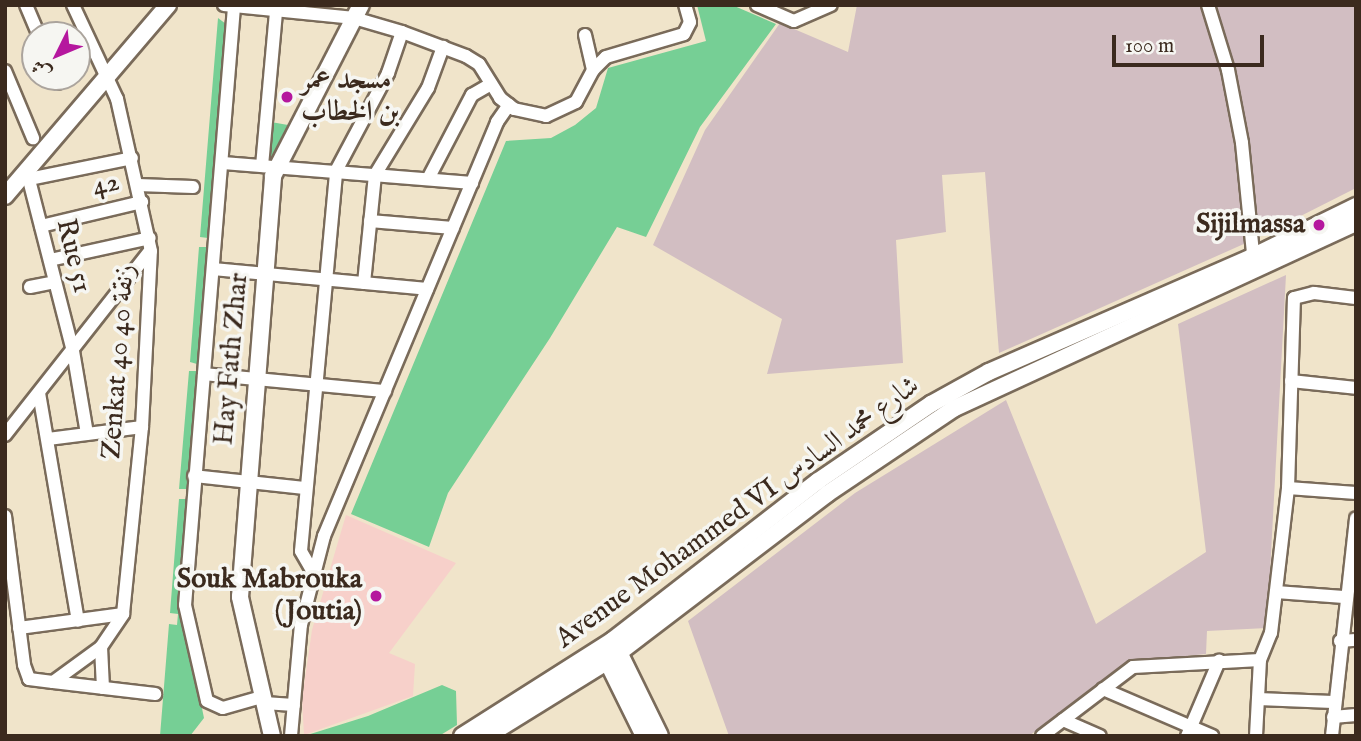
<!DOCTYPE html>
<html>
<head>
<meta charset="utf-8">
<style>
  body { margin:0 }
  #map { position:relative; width:1361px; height:741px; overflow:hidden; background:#f0e4ca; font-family:"IM FELL English",Amiri,serif }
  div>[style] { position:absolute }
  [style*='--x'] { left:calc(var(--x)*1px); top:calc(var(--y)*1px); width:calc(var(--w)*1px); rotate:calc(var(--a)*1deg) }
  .built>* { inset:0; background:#f7d0ca }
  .industrial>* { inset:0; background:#d2bec2 }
  .green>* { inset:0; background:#76cf95 }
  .roads { filter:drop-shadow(2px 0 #7a6b5a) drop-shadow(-2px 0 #7a6b5a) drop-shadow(0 2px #7a6b5a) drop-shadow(0 -2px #7a6b5a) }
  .street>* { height:12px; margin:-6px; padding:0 6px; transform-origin:6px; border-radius:6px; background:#fff }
  .secondary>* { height:16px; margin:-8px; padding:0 8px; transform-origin:8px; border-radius:8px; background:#fff }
  .dots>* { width:19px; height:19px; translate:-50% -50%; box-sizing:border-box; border:4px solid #f6f6f2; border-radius:50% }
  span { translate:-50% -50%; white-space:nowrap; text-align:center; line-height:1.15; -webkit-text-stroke:7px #f6f6f2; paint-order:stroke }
  .poi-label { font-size:28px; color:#3b2a1e; font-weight:700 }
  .left { translate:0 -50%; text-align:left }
  .right { translate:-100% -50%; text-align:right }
  .street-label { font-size:28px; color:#3b2a1e }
  .frame { position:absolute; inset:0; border:7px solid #3b2a1e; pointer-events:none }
  .north { position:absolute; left:21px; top:21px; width:70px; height:70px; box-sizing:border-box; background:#f6f6f2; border:2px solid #aba49d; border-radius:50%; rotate:227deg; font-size:19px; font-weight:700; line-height:28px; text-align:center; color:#3b2a1e }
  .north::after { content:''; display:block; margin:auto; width:24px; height:32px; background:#b5179e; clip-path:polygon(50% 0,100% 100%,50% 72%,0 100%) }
  .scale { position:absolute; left:1112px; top:35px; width:152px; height:32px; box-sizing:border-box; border:4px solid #3b2a1e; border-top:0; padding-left:9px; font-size:21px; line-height:24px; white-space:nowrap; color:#3b2a1e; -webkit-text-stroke:5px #f6f6f2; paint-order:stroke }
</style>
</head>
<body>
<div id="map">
  <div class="built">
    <div style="clip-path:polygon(346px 515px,456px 563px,389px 653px,415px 664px,413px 696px,304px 735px,302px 699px,312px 630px)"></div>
  </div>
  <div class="industrial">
    <div style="clip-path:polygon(857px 5px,1356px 5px,1356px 188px,1255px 239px,999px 353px,985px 172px,942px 175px,946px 232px,896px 240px,903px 363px,767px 374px,782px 319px,653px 245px,705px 130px,780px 23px,848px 52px)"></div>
    <div style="clip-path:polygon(1286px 275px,1267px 628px,1207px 631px,1206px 654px,1127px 662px,1029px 736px,729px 736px,688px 621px,855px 493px,1006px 400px,1096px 624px,1206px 552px,1178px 324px)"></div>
  </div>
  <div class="green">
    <div style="clip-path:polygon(697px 5px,732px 5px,776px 24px,700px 127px,646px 237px,617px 227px,550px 338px,448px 493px,429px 547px,351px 514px,506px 141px,551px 138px,575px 125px,596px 108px,608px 68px,706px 41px)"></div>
    <div style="clip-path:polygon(218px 18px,226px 24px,180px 602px,204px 718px,190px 736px,160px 736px,169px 624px,177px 625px,178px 614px,170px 613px,179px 499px,188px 499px,188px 489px,179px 489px,189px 371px,196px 371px,197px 364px,190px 362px,199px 247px,207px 247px,208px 238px,200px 237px)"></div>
    <div style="clip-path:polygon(271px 122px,288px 125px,270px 161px,268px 161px)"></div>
    <div style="clip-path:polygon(442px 685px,456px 691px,457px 725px,439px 736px,304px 736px,368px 716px)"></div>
  </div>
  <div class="roads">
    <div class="street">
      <div style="--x:26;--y:5;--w:33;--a:67"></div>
      <div style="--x:224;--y:5;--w:131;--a:5.7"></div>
      <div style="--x:354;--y:18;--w:50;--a:16.3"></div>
      <div style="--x:402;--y:32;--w:68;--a:20.6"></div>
      <div style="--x:466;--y:56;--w:15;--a:32"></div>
      <div style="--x:479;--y:64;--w:40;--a:58"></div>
      <div style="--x:500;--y:98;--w:18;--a:38"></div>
      <div style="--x:514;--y:109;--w:33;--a:12"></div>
      <div style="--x:546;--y:116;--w:33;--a:-25"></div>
      <div style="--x:576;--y:102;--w:36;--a:-62"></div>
      <div style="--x:593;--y:70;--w:18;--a:-45"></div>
      <div style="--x:606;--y:57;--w:81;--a:-16.4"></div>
      <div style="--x:684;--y:34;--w:13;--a:-63"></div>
      <div style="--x:690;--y:22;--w:18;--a:-106"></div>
      <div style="--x:757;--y:5;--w:40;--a:23.4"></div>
      <div style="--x:794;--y:21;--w:40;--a:-23.4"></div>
      <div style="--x:1208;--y:5;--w:68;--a:72.9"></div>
      <div style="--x:1228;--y:70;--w:74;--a:79.1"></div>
      <div style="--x:1242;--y:143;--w:122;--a:84.3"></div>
      <div style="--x:234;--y:7;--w:600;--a:94.68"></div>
      <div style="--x:185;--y:605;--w:98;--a:77.1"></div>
      <div style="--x:207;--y:701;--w:17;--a:24"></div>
      <div style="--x:223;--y:708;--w:41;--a:-15.8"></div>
      <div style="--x:585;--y:35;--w:36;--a:77"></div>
      <div style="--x:5;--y:71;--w:73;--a:67.3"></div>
      <div style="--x:56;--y:77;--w:6;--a:72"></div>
      <div style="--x:223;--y:163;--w:250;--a:4.6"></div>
      <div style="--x:262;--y:166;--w:156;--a:-84.8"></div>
      <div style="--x:27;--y:172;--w:185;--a:75.6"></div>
      <div style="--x:73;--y:351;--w:84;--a:80.4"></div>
      <div style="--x:29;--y:179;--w:105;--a:-11.5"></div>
      <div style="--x:428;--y:179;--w:95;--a:-62.4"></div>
      <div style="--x:472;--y:95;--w:22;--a:-30"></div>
      <div style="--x:138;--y:185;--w:55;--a:2.1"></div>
      <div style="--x:370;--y:221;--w:83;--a:4.8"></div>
      <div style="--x:41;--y:226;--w:104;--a:-13.4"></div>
      <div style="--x:50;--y:260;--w:102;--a:-12.4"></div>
      <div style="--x:213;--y:269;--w:215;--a:5.3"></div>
      <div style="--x:364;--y:283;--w:109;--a:-84.2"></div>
      <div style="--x:375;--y:175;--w:102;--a:-58.7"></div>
      <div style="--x:428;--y:88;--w:44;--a:-69.9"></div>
      <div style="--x:30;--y:287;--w:25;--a:-11"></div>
      <div style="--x:204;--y:374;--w:182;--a:5.4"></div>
      <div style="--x:1291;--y:381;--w:65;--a:6.1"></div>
      <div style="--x:39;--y:393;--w:231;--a:80.3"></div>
      <div style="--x:5;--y:435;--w:234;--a:-51.8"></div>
      <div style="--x:48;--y:439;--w:95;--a:-7.3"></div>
      <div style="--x:194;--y:476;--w:112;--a:6.2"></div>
      <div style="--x:1288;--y:488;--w:68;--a:4.2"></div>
      <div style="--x:5;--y:516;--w:150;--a:82.7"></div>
      <div style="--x:24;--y:665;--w:15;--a:70"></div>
      <div style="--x:29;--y:679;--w:24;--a:7"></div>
      <div style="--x:53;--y:682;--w:59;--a:-36.1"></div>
      <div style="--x:101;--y:647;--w:40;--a:-56"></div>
      <div style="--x:123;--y:614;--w:188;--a:-84.2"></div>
      <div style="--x:142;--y:427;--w:176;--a:-87.1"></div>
      <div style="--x:151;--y:251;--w:156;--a:-102.6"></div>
      <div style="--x:117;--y:99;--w:104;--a:-115.1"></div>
      <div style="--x:313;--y:572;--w:24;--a:-120"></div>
      <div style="--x:301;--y:551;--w:382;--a:-84.7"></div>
      <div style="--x:336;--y:171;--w:111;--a:-62"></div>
      <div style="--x:388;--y:73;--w:43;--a:-71.1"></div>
      <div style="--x:1276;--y:592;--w:68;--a:4.2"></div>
      <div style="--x:19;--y:628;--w:105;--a:-7.7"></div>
      <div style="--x:1340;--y:641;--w:16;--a:-4"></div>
      <div style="--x:101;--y:647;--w:41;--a:87.2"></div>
      <div style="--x:53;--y:682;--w:103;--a:6.7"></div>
      <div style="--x:1103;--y:689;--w:119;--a:23.3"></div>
      <div style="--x:1258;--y:699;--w:75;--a:2.3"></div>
      <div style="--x:264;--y:703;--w:30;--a:4"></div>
      <div style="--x:1333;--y:717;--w:23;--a:-5"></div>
      <div style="--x:1063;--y:720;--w:40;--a:23.4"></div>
      <div style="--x:291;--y:736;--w:111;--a:-84.9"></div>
      <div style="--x:301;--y:625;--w:92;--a:-75.5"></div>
      <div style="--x:324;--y:536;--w:449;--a:-67.3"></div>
      <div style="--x:497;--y:122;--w:21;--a:-55"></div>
      <div style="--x:1042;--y:736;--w:114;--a:-37.2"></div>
      <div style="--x:1133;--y:667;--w:127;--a:-3.2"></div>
      <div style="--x:1187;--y:736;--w:82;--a:-66.9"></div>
      <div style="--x:1256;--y:736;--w:76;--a:-87"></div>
      <div style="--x:1260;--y:660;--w:29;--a:-68"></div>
      <div style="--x:1271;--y:633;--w:146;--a:-83.3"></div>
      <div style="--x:1288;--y:488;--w:190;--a:-88.2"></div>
      <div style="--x:1294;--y:298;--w:21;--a:-14"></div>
      <div style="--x:1314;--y:293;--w:42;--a:6.8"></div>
      <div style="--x:1332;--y:736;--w:219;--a:-83.7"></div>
    </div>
    <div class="secondary">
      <div style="--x:5;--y:196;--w:251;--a:-49.5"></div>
      <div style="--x:615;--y:644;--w:102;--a:63.9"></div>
      <div style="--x:603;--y:653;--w:93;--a:63.7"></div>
      <div style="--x:272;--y:736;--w:143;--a:-103"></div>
      <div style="--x:240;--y:597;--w:422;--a:-85.5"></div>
      <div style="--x:273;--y:176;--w:192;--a:-62.8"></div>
      <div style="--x:462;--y:736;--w:179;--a:-32.4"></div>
      <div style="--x:613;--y:640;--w:259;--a:-37.8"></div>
      <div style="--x:818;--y:481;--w:137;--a:-34.3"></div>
      <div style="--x:931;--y:404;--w:66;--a:-28.9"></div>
      <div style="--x:989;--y:372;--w:287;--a:-23.6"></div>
      <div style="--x:1252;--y:257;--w:116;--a:-26.1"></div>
      <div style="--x:487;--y:736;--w:142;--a:-31.8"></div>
      <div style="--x:608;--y:661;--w:275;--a:-37.3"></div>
      <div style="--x:827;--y:494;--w:152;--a:-34"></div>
      <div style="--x:953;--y:409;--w:444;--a:-24.8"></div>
    </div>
  </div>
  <div class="dots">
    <div style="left:287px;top:97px;background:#b5179e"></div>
    <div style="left:1319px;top:225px;background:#b5179e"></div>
    <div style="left:376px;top:596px;background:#b5179e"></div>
  </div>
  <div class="poi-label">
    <span class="left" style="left:301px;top:97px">مسجد عمر<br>بن الخطاب</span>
    <span class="right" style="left:1305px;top:225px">Sijilmassa</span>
    <span class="right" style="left:362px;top:596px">Souk Mabrouka<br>(Joutia)</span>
  </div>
  <div class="street-label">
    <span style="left:106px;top:185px;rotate:-13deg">42</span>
    <span style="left:73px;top:256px;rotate:76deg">Rue 51</span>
    <span style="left:232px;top:359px;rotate:-85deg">Hay Fath Zhar</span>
    <span style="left:119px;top:362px;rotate:-86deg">Zenkat 40 زنقة 40</span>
    <span style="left:738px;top:513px;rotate:-36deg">Avenue Mohammed VI شارع محمد السادس</span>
  </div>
  <div class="frame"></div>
  <div class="north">ش</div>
  <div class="scale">100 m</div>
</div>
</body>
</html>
